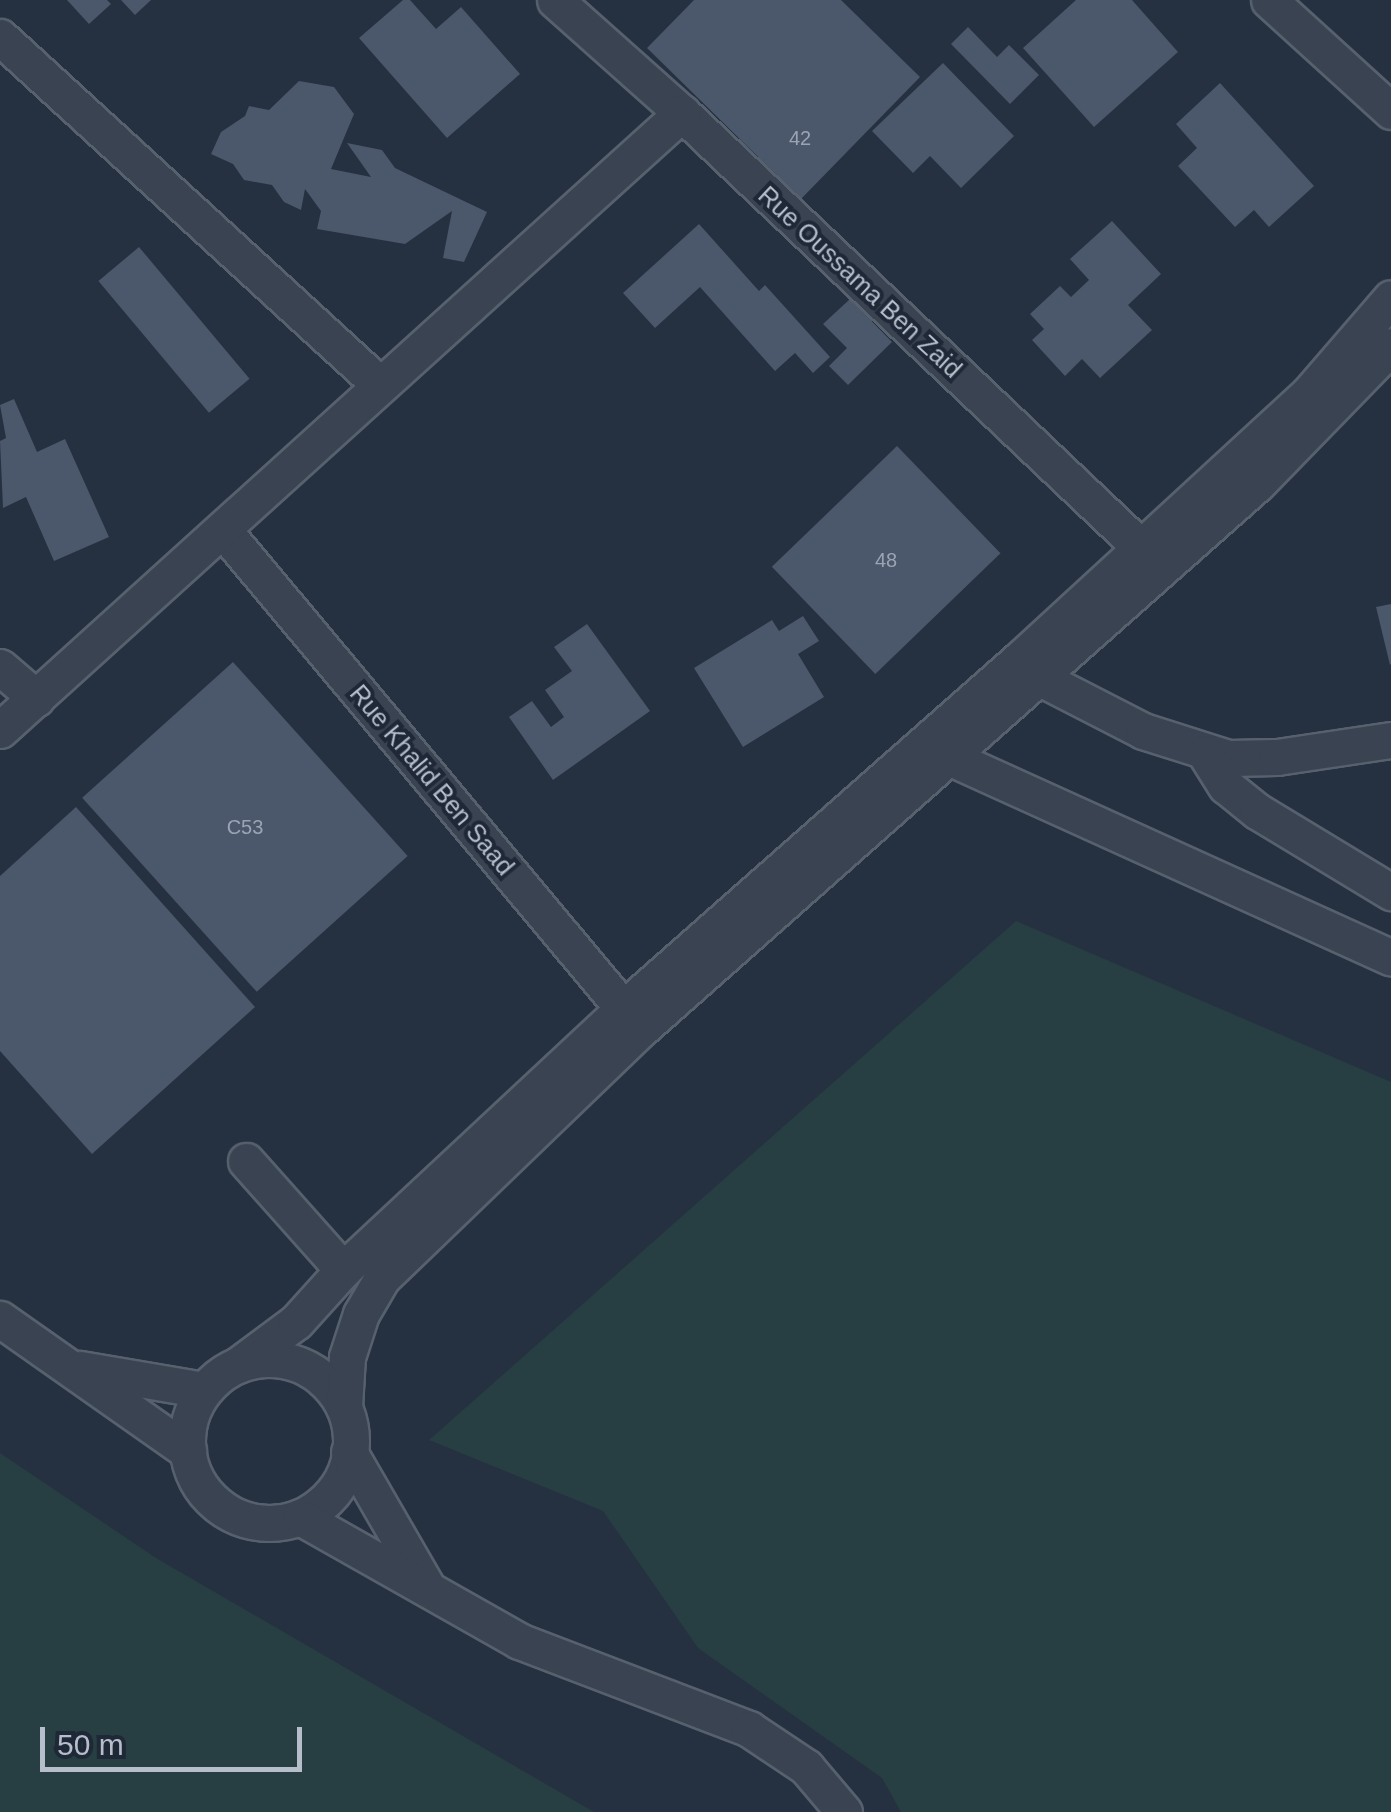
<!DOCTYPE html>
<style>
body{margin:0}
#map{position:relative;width:1391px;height:1812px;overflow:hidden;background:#253141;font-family:Arial,sans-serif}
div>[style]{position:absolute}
.green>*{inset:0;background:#273e42}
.building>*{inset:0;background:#4b576a;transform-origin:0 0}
.roads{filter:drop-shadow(2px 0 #57616e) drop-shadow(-2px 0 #57616e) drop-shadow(0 2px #57616e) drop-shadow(0 -2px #57616e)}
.minor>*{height:35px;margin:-17.5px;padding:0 17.5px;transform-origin:17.5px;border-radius:17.5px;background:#3a4351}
.minor>.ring{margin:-17.5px;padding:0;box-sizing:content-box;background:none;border:35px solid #3a4351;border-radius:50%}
span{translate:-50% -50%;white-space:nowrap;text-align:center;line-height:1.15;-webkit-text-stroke:8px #1e2836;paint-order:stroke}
.number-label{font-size:20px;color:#9ba4b3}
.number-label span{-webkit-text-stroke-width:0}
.street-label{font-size:25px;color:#b6becb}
.scale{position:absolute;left:40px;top:1727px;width:262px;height:45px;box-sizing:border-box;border:5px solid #b6becb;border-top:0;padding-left:12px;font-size:30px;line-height:35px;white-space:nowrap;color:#b6becb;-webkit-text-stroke:8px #1e2836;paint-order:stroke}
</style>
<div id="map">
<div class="green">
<i style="clip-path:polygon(1016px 921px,1391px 1082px,1391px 1812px,901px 1812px,882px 1778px,698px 1648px,603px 1511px,429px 1440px)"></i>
<i style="clip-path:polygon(0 1453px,156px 1558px,594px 1812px,0 1812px)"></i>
</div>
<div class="building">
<i style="clip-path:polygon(67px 0,107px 0,111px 4px,89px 24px)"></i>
<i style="clip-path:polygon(121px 0,151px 0,135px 15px)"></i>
<i style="clip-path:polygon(403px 0,410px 0,436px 29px,461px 7px,520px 74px,447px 138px,359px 38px)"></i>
<i style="clip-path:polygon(694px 0,841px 0,920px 77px,801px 199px,647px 48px)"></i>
<i style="clip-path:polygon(1076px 0,1132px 0,1178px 52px,1094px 127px,1023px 48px)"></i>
<i style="clip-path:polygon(968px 27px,997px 57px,1009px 45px,1039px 75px,1010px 104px,951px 44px)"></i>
<i style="clip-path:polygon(943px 63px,1014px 136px,961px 188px,930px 156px,913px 173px,872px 131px)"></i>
<i style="clip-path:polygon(299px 81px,334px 87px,354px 114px,331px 169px,371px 177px,347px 143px,382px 150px,395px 168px,487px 212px,464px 262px,443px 258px,452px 211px,405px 244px,317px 229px,321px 211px,305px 189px,301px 210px,284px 202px,272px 185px,244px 180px,233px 164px,211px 154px,221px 132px,245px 116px,249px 106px,269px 110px)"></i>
<i style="clip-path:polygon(1220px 83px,1314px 186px,1269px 227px,1254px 210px,1235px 227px,1178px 166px,1197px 148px,1176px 124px)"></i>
<i style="clip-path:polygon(1112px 221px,1161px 274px,1128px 305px,1152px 330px,1100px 378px,1082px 359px,1065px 376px,1032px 340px,1044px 329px,1030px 314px,1060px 286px,1071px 297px,1089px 280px,1070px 259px)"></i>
<i style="clip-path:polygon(699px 224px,759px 291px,765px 285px,830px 357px,813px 373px,795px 353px,775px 371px,700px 287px,655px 328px,623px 293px)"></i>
<i style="left:139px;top:247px;width:172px;height:53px;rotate:50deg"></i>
<i style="clip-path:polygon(850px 299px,892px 342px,848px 385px,829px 366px,847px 348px,823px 324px)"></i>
<i style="clip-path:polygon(14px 399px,37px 452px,65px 439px,109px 537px,54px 561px,26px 497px,3px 508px,0 441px,6px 438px,0 405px)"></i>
<i style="left:897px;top:446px;width:149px;height:174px;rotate:46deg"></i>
<i style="clip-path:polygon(1391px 604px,1391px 664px,1390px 665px,1376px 607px)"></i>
<i style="clip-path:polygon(803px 616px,819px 641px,798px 654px,824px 697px,743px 747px,694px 668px,772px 620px,779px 631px)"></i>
<i style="clip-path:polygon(587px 624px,650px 711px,553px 780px,509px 717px,532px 701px,551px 727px,564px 717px,545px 690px,572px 671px,554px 647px)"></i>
<i style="left:233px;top:662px;width:261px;height:203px;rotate:48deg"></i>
<i style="clip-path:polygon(76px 807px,255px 1007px,92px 1154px,0 1051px,0 876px)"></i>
</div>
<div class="roads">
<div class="minor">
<i style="left:555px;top:0;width:170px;rotate:41.7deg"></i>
<i style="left:682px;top:113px;width:654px;rotate:43.45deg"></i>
<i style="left:1269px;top:0;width:165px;rotate:42.3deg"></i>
<i style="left:0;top:37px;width:515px;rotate:42.48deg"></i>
<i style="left:223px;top:530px;width:645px;rotate:50.09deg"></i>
<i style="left:1027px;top:664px;width:19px;rotate:47deg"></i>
<i style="left:1040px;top:678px;width:116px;rotate:27.2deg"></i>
<i style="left:1143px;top:731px;width:89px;rotate:17.6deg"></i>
<i style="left:1228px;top:758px;width:49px;rotate:-1.2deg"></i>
<i style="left:1277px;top:757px;width:115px;rotate:-8.5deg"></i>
<i style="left:0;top:667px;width:48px;rotate:40.7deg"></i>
<i style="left:0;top:730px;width:920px;rotate:-42.14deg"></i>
<i style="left:937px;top:743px;width:21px;rotate:47deg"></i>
<i style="left:951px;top:758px;width:483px;rotate:24.4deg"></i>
<i style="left:1205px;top:753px;width:39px;rotate:58deg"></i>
<i style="left:1226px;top:786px;width:40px;rotate:39deg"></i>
<i style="left:1257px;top:811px;width:157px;rotate:31.2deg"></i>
<i style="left:246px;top:1161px;width:146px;rotate:48.3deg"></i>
<i style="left:0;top:1319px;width:230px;rotate:35.1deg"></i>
<i class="ring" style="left:187px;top:1359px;width:129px;height:129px"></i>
<i style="left:238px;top:1365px;width:72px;rotate:-36.6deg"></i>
<i style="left:296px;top:1322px;width:70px;rotate:-47.9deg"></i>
<i style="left:343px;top:1270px;width:383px;rotate:-43deg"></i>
<i style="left:623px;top:1009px;width:531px;rotate:-41.41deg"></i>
<i style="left:1021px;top:658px;width:391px;rotate:-42.6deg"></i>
<i style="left:1309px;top:393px;width:125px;rotate:-49.2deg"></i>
<i style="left:80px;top:1369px;width:126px;rotate:9.6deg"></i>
<i style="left:344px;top:1407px;width:50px;rotate:-86.6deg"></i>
<i style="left:347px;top:1357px;width:45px;rotate:-72deg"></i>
<i style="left:361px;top:1314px;width:42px;rotate:-59.7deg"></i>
<i style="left:382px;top:1278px;width:359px;rotate:-43.9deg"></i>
<i style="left:641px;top:1029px;width:824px;rotate:-41.51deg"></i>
<i style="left:1258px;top:483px;width:191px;rotate:-45.8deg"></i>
<i style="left:349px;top:1452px;width:158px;rotate:60deg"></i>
<i style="left:300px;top:1517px;width:252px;rotate:29.5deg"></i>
<i style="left:519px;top:1641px;width:246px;rotate:20.9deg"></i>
<i style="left:749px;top:1729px;width:69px;rotate:33.7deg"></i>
<i style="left:806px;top:1767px;width:59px;rotate:49.8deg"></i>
</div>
</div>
<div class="number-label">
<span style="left:800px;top:138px">42</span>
<span style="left:886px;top:560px">48</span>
<span style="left:245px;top:827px">C53</span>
</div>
<div class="street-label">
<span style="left:860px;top:282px;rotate:43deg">Rue Oussama Ben Zaid</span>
<span style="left:432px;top:780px;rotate:50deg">Rue Khalid Ben Saad</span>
</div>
<div class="scale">50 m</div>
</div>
